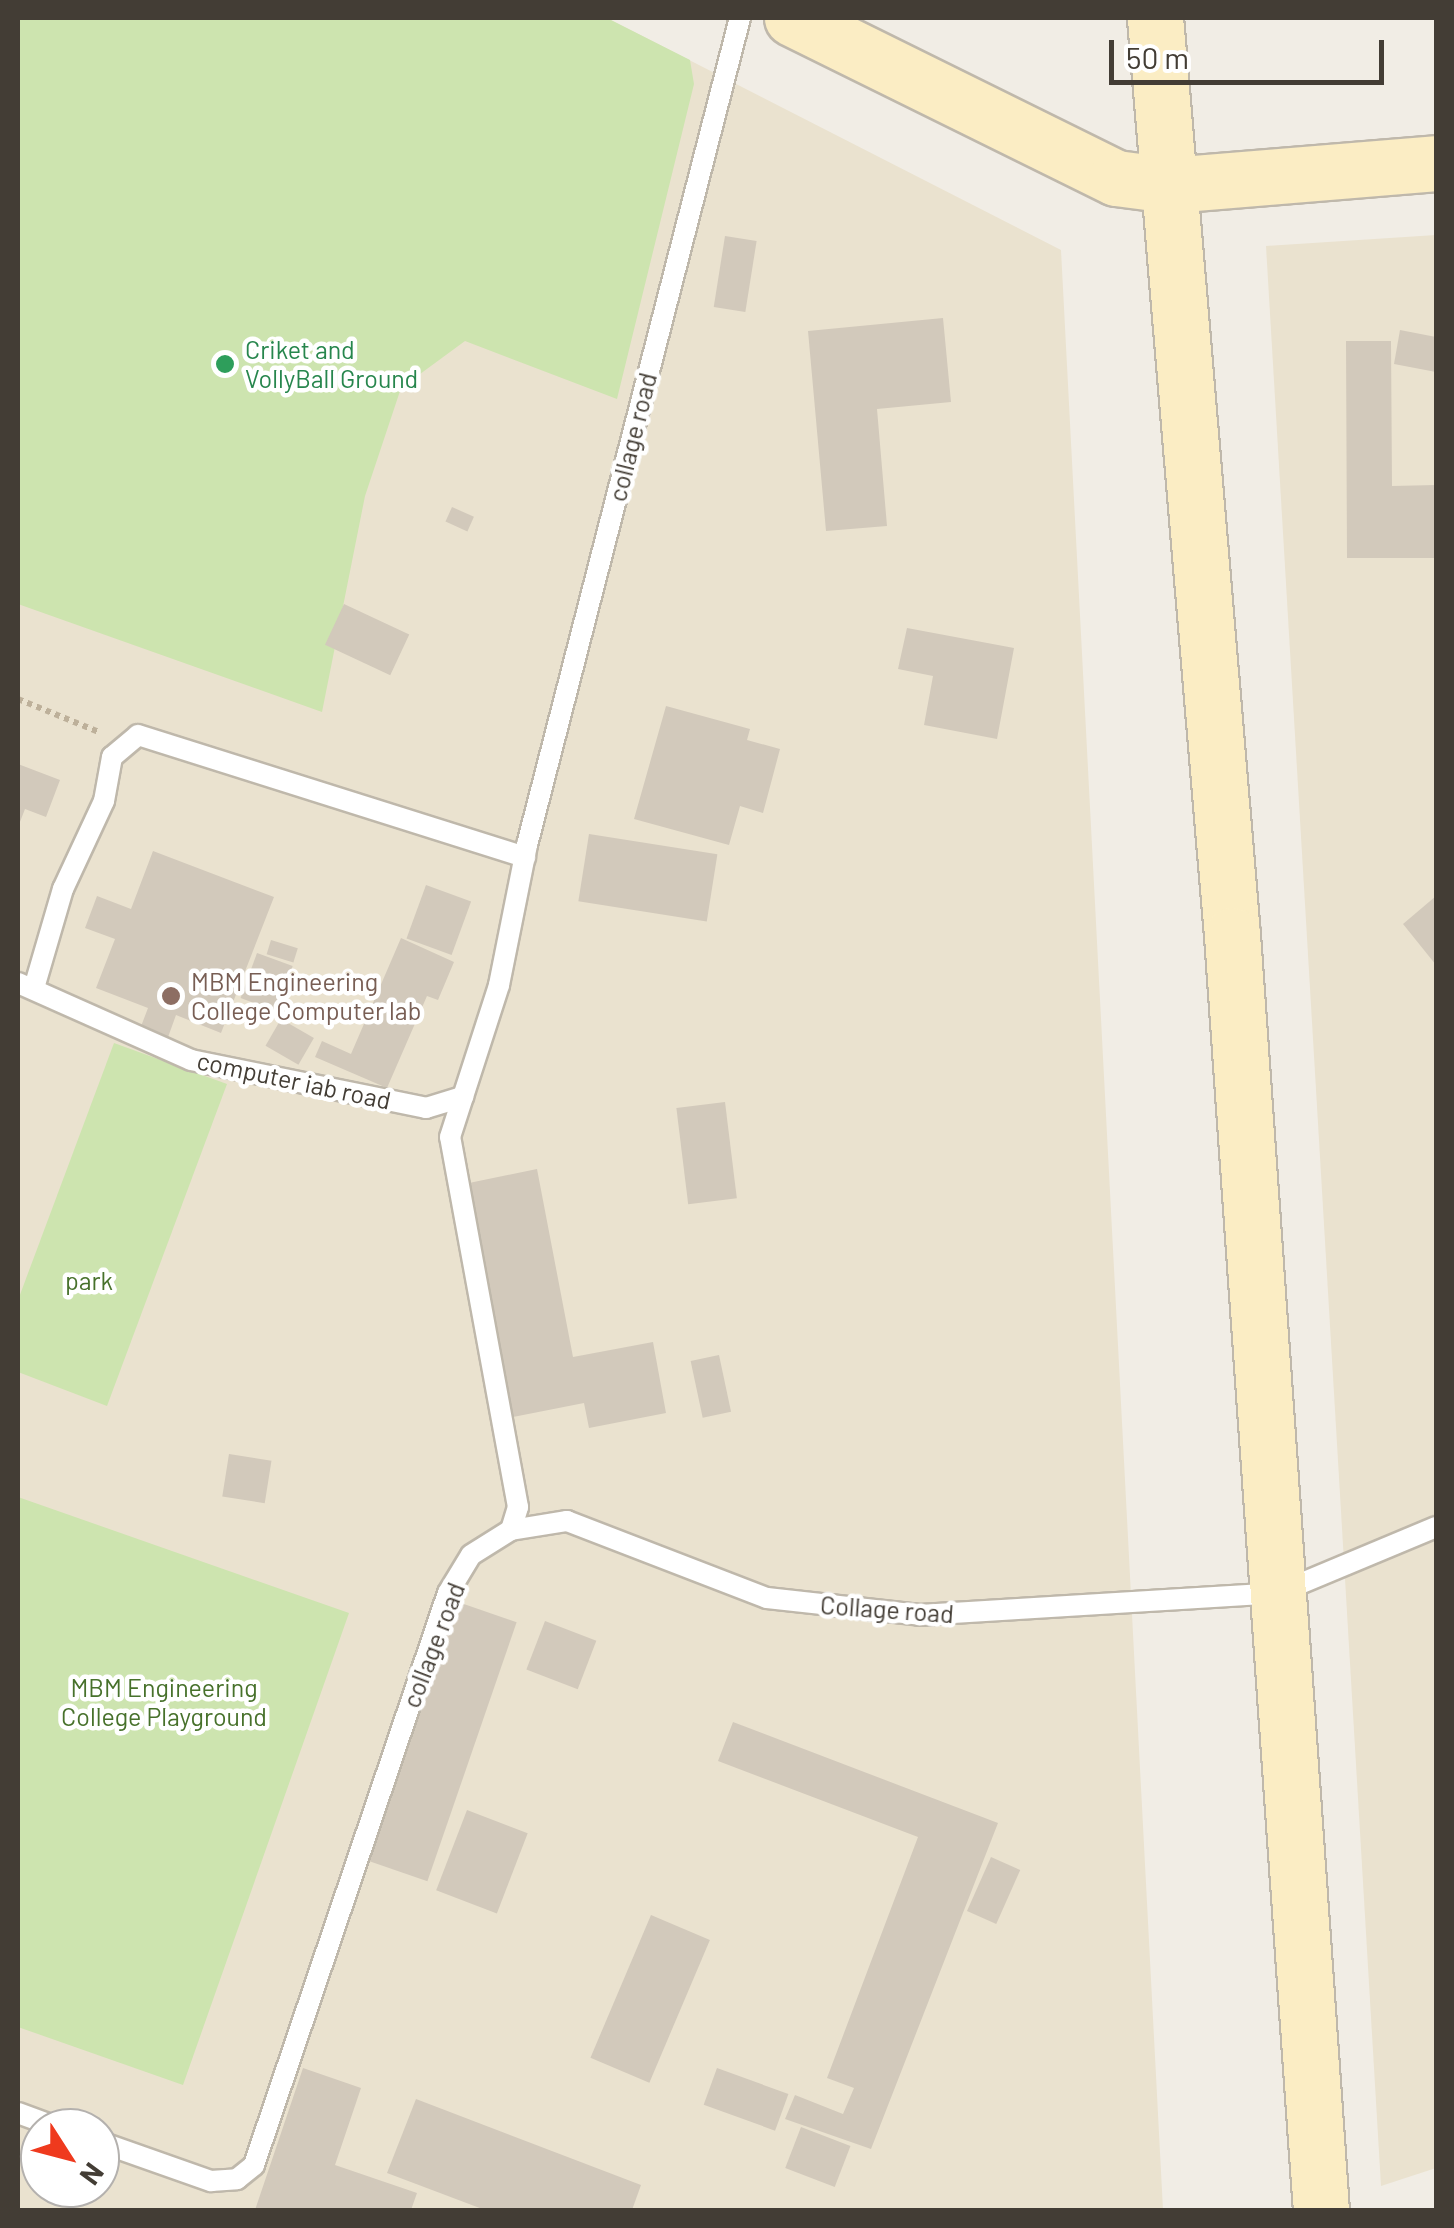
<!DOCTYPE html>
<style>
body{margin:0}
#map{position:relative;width:1454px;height:2228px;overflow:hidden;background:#f1ede5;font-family:Barlow,sans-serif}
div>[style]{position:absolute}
.education>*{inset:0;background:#eae2cf}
.green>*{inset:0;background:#cde4af}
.building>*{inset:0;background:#d2c9bb;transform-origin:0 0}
.path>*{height:6px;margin-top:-3px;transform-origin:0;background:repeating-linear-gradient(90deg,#bdb09a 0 5px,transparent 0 10px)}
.roads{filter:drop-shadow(2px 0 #bfb8ab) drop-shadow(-2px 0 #bfb8ab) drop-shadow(0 2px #bfb8ab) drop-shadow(0 -2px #bfb8ab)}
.lane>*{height:20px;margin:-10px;padding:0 10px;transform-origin:10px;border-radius:10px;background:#fff}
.secondary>*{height:55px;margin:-27.5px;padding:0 27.5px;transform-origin:27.5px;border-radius:27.5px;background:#fbedc4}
.dots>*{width:28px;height:28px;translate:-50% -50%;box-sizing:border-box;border:5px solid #fff;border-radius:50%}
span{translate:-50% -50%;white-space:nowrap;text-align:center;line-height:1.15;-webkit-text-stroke:9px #fff;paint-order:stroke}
.leisure-label{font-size:25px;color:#27864d}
.left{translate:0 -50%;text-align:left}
.street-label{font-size:25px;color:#433d35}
.education-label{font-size:25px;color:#785e54}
.park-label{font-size:25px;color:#47712b}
.frame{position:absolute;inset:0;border:20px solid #433d35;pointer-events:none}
.north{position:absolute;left:20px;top:2108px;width:100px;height:100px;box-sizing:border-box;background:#fff;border:2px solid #b4b1ae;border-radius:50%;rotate:126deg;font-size:28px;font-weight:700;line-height:40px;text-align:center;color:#433d35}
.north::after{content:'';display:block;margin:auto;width:35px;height:45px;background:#ef3a1e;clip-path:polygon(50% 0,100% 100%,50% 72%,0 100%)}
.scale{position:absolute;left:1109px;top:40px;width:275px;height:45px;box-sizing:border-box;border:5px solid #433d35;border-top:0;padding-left:12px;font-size:30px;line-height:35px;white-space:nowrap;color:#433d35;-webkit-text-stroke:8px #fff;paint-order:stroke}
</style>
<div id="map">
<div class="education">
<i style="clip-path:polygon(evenodd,18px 18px,607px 18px,1061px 250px,1163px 2210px,18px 2210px,18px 18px,40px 2128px,100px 2128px,100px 2188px,40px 2188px,40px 2128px)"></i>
<i style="clip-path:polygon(1436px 235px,1436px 2168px,1381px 2186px,1266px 246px)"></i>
</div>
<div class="green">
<i style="clip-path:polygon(18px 18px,607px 18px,690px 60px,694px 84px,617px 399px,465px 341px,401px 388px,365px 496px,322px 712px,18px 604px)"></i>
<i style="clip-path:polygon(114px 1043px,227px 1084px,107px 1406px,18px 1372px,18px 1300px)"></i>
<i style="clip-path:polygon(18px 1497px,349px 1613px,183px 2085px,18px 2027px)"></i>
</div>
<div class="building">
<i style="left:725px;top:236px;width:32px;height:72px;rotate:9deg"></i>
<i style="clip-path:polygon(943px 318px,951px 402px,877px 409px,887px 526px,826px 531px,808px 331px)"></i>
<i style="clip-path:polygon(1400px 330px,1436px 337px,1436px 372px,1394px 364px)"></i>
<i style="clip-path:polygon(1346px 341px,1391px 341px,1392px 486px,1436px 485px,1436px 558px,1347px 558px)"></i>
<i style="left:452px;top:507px;width:24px;height:16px;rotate:24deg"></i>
<i style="left:344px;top:604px;width:72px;height:45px;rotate:25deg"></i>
<i style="clip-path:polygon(907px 628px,1014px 648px,997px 739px,924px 725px,933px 676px,898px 669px)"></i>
<i style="clip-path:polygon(666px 706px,750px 729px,747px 740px,780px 749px,763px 813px,740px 806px,729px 845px,634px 819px)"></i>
<i style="clip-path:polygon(18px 764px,60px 780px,46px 817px,25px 809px,18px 827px)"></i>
<i style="left:589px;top:834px;width:130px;height:68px;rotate:9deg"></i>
<i style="clip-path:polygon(153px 851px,274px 897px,221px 1033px,176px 1015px,167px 1040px,140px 1029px,148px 1008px,96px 988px,115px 939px,85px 928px,97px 896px,131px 909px)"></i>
<i style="left:426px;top:885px;width:48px;height:57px;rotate:20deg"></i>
<i style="clip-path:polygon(1436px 896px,1436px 965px,1403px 924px)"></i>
<i style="clip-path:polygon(401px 938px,454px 962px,438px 1000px,427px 996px,387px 1088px,315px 1057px,322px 1041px,351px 1054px)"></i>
<i style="left:271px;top:940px;width:28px;height:15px;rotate:17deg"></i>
<i style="left:257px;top:953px;width:38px;height:48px;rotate:20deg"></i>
<i style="left:281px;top:1019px;width:38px;height:31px;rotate:30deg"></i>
<i style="left:725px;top:1102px;width:97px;height:49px;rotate:83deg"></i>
<i style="clip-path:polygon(537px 1169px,573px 1357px,653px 1342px,666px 1413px,589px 1428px,584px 1403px,513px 1417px,469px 1183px)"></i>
<i style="left:719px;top:1355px;width:58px;height:29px;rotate:78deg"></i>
<i style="left:229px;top:1454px;width:43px;height:43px;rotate:9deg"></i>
<i style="left:458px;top:1602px;width:62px;height:274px;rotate:19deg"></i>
<i style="left:545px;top:1621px;width:55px;height:52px;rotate:21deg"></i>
<i style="clip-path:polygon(733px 1722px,998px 1823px,871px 2149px,785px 2119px,795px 2095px,843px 2114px,854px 2088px,827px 2078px,918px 1837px,718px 1761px)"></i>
<i style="left:467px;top:1810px;width:65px;height:86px;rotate:21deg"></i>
<i style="left:991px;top:1857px;width:32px;height:59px;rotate:24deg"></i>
<i style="left:651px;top:1915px;width:64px;height:155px;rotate:23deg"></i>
<i style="clip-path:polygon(303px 2068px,361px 2088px,335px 2165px,417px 2193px,411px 2210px,255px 2210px)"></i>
<i style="left:717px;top:2068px;width:76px;height:39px;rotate:20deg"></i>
<i style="clip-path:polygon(416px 2099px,641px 2185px,632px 2210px,485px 2210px,387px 2173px)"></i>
<i style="left:801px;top:2127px;width:53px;height:44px;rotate:21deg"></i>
</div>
<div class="path">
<i style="left:18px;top:699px;width:87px;rotate:22.2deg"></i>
</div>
<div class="roads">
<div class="lane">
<i style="left:18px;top:983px;width:189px;rotate:24deg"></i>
<i style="left:191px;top:1060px;width:240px;rotate:11.5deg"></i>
<i style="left:426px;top:1108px;width:39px;rotate:-17deg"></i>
<i style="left:34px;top:988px;width:103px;rotate:-73.7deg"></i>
<i style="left:63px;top:889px;width:97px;rotate:-65deg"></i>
<i style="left:104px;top:801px;width:45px;rotate:-79.7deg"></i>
<i style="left:112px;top:757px;width:34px;rotate:-40deg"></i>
<i style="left:138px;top:735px;width:406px;rotate:17.5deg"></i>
<i style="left:511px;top:1530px;width:57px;rotate:-9.1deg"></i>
<i style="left:567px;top:1521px;width:214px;rotate:21.1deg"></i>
<i style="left:767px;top:1598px;width:154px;rotate:6.3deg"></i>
<i style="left:920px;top:1615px;width:359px;rotate:-3.5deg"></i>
<i style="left:1278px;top:1593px;width:171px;rotate:-22.7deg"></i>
<i style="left:18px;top:2113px;width:44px;rotate:20.1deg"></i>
<i style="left:100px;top:2142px;width:118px;rotate:19.4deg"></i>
<i style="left:211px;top:2181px;width:26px;rotate:-4deg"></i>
<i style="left:237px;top:2179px;width:22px;rotate:-39deg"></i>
<i style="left:254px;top:2165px;width:604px;rotate:-71.27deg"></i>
<i style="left:448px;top:1593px;width:44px;rotate:-58.8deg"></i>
<i style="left:471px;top:1555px;width:47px;rotate:-32deg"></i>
<i style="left:511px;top:1530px;width:24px;rotate:-73deg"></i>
<i style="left:518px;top:1507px;width:376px;rotate:-100.4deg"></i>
<i style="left:450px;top:1137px;width:160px;rotate:-72.1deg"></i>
<i style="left:499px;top:985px;width:143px;rotate:-78.7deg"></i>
<i style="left:527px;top:845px;width:854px;rotate:-75.56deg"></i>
</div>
<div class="secondary">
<i style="left:792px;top:18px;width:361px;rotate:26.3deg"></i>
<i style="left:1116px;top:178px;width:54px;rotate:7.4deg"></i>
<i style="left:1170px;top:185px;width:267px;rotate:-4.7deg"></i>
<i style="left:1155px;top:18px;width:920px;rotate:85.2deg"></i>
<i style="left:1232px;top:935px;width:1278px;rotate:86.01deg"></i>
</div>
</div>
<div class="dots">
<i style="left:225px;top:364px;background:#2e9e5b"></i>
<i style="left:171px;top:996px;background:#8d6e63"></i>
</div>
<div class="leisure-label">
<span class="left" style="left:245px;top:364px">Criket and<br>VollyBall Ground</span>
</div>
<div class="street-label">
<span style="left:632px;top:437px;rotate:-76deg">collage road</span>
<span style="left:294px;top:1080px;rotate:12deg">computer iab road</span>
<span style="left:887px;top:1609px;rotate:4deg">Collage road</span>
<span style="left:433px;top:1645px;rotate:-69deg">collage road</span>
</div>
<div class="education-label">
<span class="left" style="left:191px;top:996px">MBM Engineering<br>College Computer lab</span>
</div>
<div class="park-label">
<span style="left:89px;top:1280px">park</span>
<span style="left:164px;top:1702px">MBM Engineering<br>College Playground</span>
</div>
<div class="frame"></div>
<div class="north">N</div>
<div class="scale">50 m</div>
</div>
